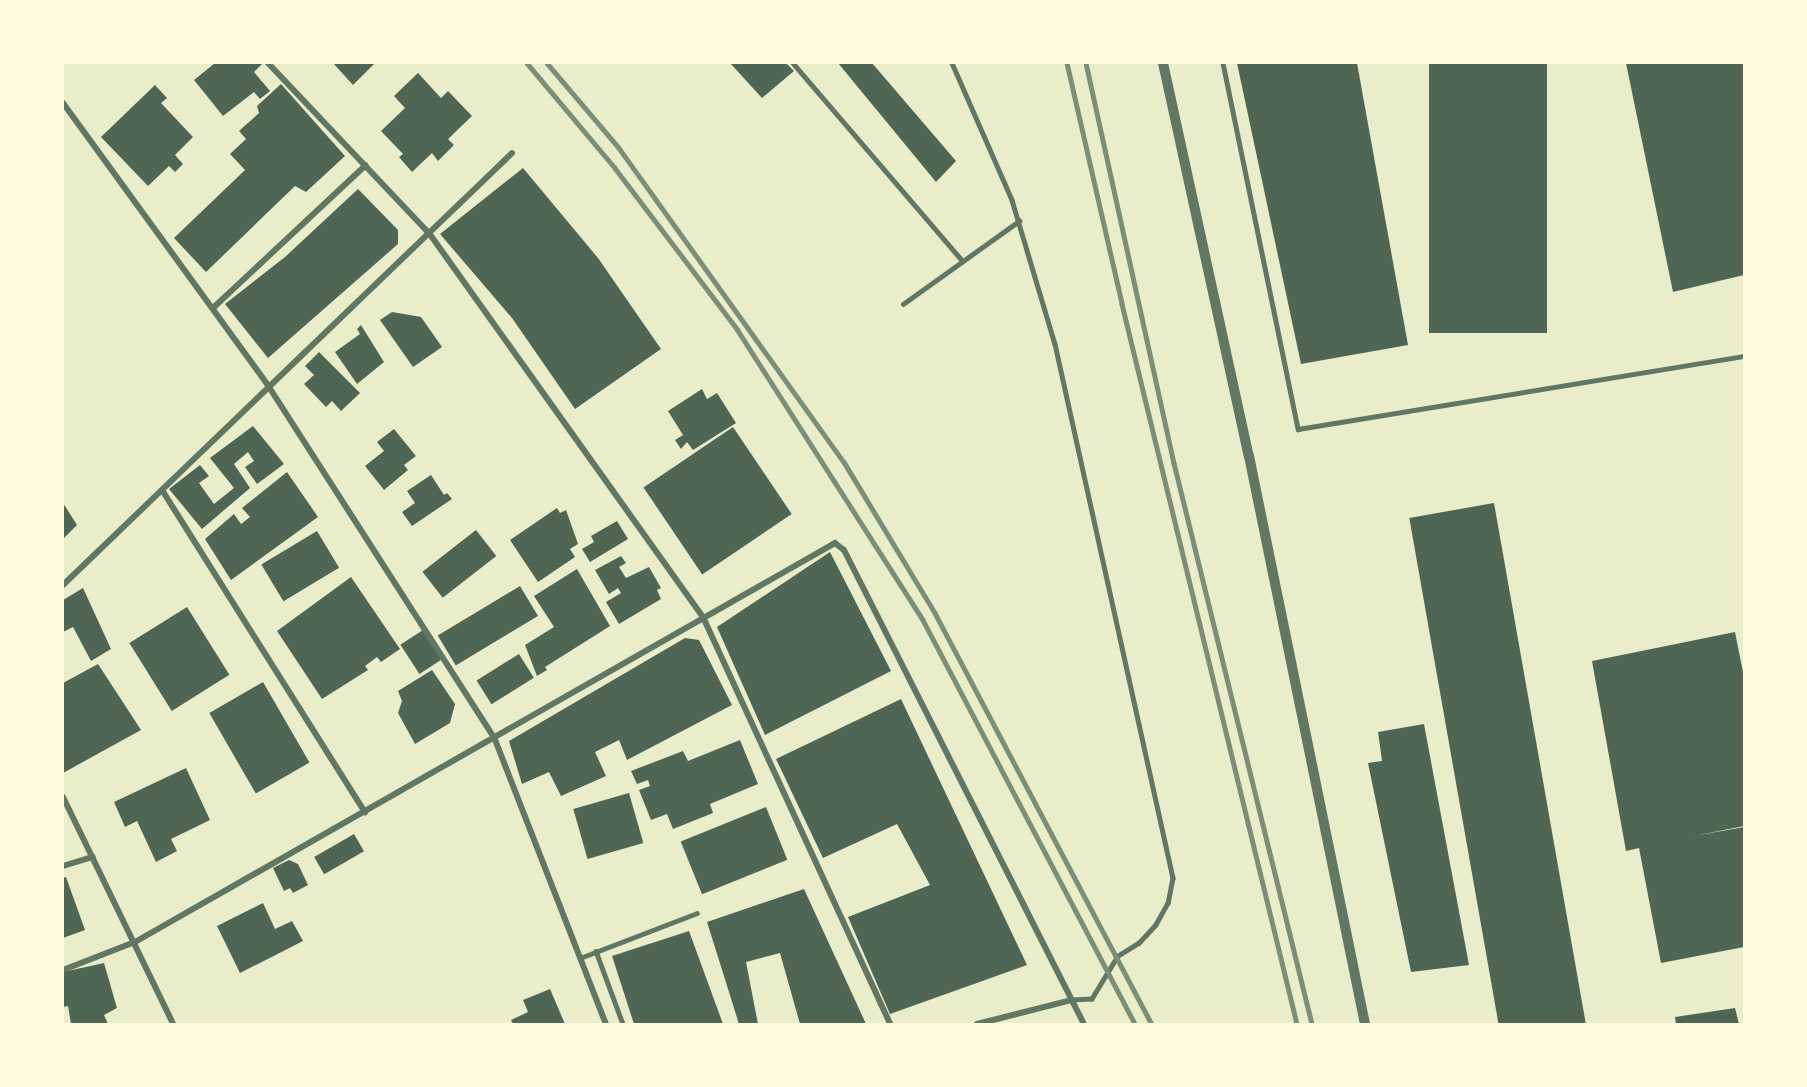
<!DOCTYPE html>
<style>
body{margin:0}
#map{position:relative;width:1807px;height:1087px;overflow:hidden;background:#e9edc9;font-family:Jost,sans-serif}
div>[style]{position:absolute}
.building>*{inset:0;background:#4f6655;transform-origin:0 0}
.service>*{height:4.5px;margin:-2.25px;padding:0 2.25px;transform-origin:2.25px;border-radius:2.25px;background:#617663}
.minor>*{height:6px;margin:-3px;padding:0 3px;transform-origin:3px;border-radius:3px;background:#617663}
.tertiary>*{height:10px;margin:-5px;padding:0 5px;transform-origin:5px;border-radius:5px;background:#617663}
.rail>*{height:4.5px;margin:-2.25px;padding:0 2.25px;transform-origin:2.25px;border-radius:2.25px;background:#7c8e77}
span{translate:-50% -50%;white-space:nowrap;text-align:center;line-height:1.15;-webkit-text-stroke:6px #fefae0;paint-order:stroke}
.frame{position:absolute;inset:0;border:64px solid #fefae0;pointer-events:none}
</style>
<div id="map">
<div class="building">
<i style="clip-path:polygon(215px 63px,263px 63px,254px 72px,270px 91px,260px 99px,254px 92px,223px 116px,194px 80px)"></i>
<i style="clip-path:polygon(333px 63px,375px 63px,353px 85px)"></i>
<i style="clip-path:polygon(730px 63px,786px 63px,794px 71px,762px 98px)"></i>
<i style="clip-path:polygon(838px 63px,872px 63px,956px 161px,936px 182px)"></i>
<i style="clip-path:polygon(1237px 63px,1357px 63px,1408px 345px,1301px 364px)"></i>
<i style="left:1429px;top:63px;width:118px;height:270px"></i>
<i style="clip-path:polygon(1626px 63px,1744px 63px,1744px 275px,1673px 292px)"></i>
<i style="clip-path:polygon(418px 73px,441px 98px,448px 91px,472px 116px,448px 139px,454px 145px,438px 161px,432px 153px,412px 172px,399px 157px,403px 154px,381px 131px,405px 108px,394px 96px)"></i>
<i style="clip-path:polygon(281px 84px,345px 156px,306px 192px,295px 186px,206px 272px,174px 238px,245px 170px,230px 154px,246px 139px,239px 131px,259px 113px,257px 106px)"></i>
<i style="clip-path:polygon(155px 85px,167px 98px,161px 103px,193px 137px,175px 155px,183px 164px,175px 172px,169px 166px,148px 186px,101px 137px)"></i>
<i style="clip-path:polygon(523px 168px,598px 258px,661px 349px,575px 409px,512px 318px,440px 234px)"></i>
<i style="clip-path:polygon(358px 189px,398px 230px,398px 244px,268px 358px,225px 304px,285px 257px)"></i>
<i style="clip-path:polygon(392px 312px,421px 317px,442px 347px,413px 367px,380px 320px)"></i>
<i style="clip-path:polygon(361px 325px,384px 362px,357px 384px,335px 352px,360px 334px,357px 329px)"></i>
<i style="clip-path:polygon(319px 352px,360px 393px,341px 411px,332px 401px,326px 407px,304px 384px,314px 375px,305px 366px)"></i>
<i style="clip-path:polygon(702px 389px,707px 399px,717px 393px,736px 423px,693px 450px,687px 442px,681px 449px,675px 440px,683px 435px,668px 411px)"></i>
<i style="clip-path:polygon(253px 426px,284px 464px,257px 484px,245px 467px,254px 461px,248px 452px,234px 464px,250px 488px,202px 529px,169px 489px,200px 465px,209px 476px,199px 483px,214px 504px,234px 488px,210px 458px)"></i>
<i style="left:733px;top:427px;width:105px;height:108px;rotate:56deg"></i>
<i style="clip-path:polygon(394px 429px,416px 456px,404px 465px,408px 470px,384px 490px,365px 466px,384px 451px,377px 442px)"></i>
<i style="clip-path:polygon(287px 472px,318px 517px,231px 580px,205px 539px,234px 514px,241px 524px,250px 517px,242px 508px)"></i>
<i style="clip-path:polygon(431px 475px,444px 495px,447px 493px,452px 499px,412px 526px,402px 512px,415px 503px,407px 491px)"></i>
<i style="clip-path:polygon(63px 503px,77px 525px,63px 539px)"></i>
<i style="left:1494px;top:503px;width:529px;height:86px;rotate:80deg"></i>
<i style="clip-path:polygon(557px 508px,560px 513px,566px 510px,578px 544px,570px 549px,575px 557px,538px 582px,510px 540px)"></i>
<i style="clip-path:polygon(617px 521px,628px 539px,590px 562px,582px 549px,594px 542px,591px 536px)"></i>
<i style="left:476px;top:530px;width:33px;height:68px;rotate:52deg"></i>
<i style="left:317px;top:531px;width:43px;height:65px;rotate:59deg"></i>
<i style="clip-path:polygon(830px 552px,891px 671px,765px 735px,717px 627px)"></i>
<i style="clip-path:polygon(621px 556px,626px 563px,619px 567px,626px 578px,649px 567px,661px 588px,657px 590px,661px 599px,619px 624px,606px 602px,621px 593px,618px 588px,609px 594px,595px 570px)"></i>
<i style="clip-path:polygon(577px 569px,610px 626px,545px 667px,547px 670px,537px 676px,525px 645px,554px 627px,534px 596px)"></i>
<i style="clip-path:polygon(351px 577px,400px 649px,381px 662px,377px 657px,365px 666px,368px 670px,322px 699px,277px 631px)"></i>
<i style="left:520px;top:586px;width:35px;height:96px;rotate:59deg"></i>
<i style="clip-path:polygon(83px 588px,111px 649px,91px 661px,73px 627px,63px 632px,63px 600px)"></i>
<i style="left:187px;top:607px;width:80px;height:68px;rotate:58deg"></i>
<i style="left:423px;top:630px;width:35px;height:27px;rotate:57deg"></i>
<i style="clip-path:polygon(1735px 632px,1744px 677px,1744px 826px,1694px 836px,1744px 827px,1744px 947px,1661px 963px,1639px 848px,1626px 851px,1592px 661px)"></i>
<i style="clip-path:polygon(685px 638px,699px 640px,732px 705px,627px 760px,619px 740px,595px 752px,606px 776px,561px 796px,549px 772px,522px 784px,509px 741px)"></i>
<i style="left:519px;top:654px;width:28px;height:50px;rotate:58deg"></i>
<i style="clip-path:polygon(98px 664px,141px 730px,63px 773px,63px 683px)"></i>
<i style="clip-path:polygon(432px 670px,455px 704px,450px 723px,415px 744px,398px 713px,402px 701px,398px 691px)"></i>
<i style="left:263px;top:682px;width:93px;height:62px;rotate:60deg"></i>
<i style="clip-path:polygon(901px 699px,1027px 965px,890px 1014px,848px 917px,930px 885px,897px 824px,823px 858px,776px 759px)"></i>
<i style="clip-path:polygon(1424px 724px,1469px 965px,1411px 972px,1368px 763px,1382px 761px,1378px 732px)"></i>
<i style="clip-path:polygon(740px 740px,758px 784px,710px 804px,713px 813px,673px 829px,667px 814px,651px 820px,639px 790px,650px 786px,648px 780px,637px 784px,631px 771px,683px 751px,688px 761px)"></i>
<i style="clip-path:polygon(186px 768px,210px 820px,171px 839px,177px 851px,156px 862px,137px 821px,125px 827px,114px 802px)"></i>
<i style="left:629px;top:793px;width:52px;height:58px;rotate:74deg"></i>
<i style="left:766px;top:807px;width:57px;height:92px;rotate:68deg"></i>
<i style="left:354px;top:834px;width:20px;height:46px;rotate:60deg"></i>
<i style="clip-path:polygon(289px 860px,298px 864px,308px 885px,293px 893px,290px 888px,284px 891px,273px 868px)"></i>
<i style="clip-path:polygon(66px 877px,85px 930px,63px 938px,63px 878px)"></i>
<i style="clip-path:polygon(804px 889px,866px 1024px,800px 1024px,780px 953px,746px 962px,758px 1024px,739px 1024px,707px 922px)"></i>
<i style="clip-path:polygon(263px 903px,275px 929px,292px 921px,303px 941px,240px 973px,217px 926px)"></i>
<i style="clip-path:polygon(689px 931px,723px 1024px,634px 1024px,612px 956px)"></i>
<i style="clip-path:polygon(104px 963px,117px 1008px,104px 1015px,108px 1024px,71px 1024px,68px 1006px,63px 1007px,63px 972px)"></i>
<i style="clip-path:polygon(550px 989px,565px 1024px,513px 1024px,511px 1020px,528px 1012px,523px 1000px)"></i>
<i style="clip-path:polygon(1735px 1008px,1739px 1024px,1676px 1024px,1675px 1017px)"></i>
</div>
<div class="service">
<i style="left:793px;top:63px;width:261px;rotate:49.4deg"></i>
<i style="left:952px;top:63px;width:150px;rotate:66.3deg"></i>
<i style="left:1012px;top:200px;width:150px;rotate:73.4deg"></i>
<i style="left:1055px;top:344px;width:547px;rotate:77.54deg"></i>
<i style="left:1173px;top:878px;width:25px;rotate:101deg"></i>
<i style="left:1168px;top:903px;width:25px;rotate:119deg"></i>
<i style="left:1156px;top:925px;width:25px;rotate:133deg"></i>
<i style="left:1139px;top:943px;width:25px;rotate:148deg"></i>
<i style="left:1118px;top:956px;width:50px;rotate:121.2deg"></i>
<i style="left:1092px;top:999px;width:20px;rotate:177deg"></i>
<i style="left:1223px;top:63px;width:374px;rotate:78.4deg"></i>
<i style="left:1298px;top:429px;width:452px;rotate:-9.3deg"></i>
<i style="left:903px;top:304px;width:143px;rotate:-35.6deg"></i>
<i style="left:596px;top:951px;width:78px;rotate:69.7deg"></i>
<i style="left:580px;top:958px;width:125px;rotate:-21deg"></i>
</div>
<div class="minor">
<i style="left:268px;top:63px;width:234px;rotate:46.6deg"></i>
<i style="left:429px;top:233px;width:472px;rotate:54.5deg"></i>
<i style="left:703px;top:617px;width:448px;rotate:65.3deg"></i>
<i style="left:63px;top:103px;width:351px;rotate:54deg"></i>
<i style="left:269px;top:387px;width:416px;rotate:57.3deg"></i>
<i style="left:494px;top:737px;width:308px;rotate:68.7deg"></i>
<i style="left:213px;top:308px;width:209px;rotate:-43.1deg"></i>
<i style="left:162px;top:490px;width:381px;rotate:57.8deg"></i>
<i style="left:63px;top:585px;width:623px;rotate:-43.89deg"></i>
<i style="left:63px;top:797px;width:252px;rotate:64.1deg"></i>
<i style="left:63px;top:866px;width:31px;rotate:-17deg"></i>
<i style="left:63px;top:970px;width:77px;rotate:-21.3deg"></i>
<i style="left:135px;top:942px;width:806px;rotate:-29.68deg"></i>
<i style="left:835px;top:543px;width:11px;rotate:38deg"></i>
<i style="left:844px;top:550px;width:531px;rotate:63.15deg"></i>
<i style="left:977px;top:1024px;width:98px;rotate:-14.2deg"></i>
</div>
<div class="tertiary">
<i style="left:1163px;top:63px;width:402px;rotate:77.7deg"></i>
<i style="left:1249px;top:456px;width:580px;rotate:78.46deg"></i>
</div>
<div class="rail">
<i style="left:527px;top:63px;width:137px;rotate:50deg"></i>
<i style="left:615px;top:168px;width:202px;rotate:52.8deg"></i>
<i style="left:737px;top:329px;width:345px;rotate:57.4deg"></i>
<i style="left:923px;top:620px;width:456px;rotate:62.3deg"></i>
<i style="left:547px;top:63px;width:111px;rotate:49.7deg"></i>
<i style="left:619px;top:148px;width:386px;rotate:54.4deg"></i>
<i style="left:844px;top:462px;width:176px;rotate:58.9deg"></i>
<i style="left:935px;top:613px;width:465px;rotate:62.2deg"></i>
<i style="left:1067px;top:63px;width:247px;rotate:77.1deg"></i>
<i style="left:1122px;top:304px;width:741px;rotate:76.34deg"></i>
<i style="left:1086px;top:63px;width:410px;rotate:77.6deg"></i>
<i style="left:1174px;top:463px;width:578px;rotate:76.18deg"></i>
</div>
<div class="frame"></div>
</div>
